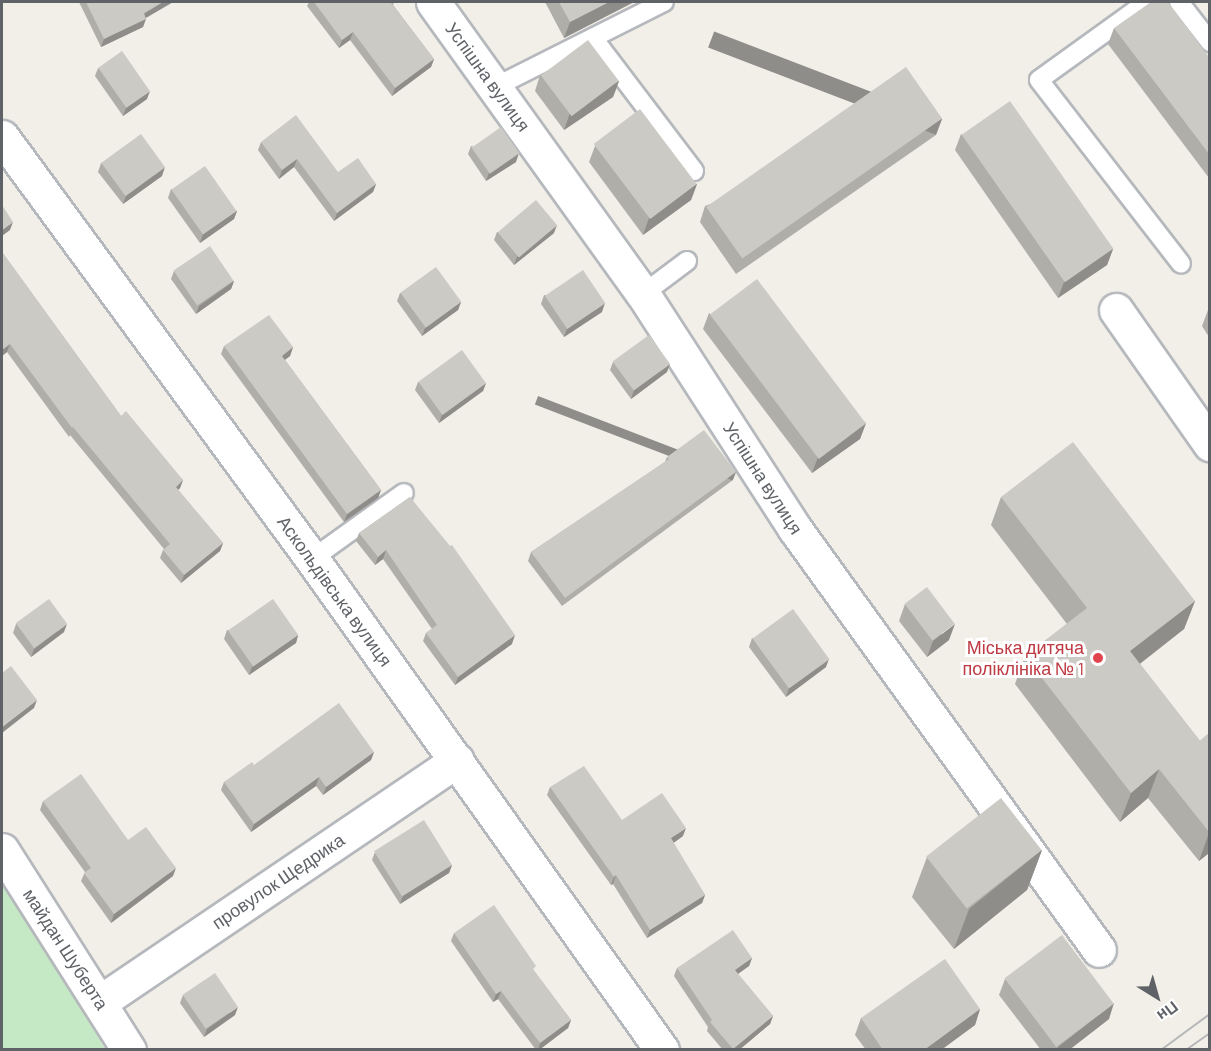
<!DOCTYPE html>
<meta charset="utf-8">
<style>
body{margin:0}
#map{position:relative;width:1211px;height:1051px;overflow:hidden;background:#f1efe8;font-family:Barlow,sans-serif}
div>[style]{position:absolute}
.green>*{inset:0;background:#c5e8c5}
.roads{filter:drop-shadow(2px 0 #b5b8bc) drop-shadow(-2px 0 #b5b8bc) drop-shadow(0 2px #b5b8bc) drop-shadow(0 -2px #b5b8bc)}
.lane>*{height:18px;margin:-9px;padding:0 9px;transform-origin:9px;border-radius:9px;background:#fff}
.street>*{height:33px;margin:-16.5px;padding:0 16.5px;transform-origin:16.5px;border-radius:16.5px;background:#fff}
.tram>*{height:1.5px;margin:-0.75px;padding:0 0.75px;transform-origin:0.75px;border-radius:0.75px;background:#b6b7b8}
.wall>*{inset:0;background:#afaea9}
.shaded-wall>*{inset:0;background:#8f8d8a;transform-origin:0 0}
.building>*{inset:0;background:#cccac5;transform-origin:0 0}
.dots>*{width:16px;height:16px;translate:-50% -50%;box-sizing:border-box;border:3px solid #fff;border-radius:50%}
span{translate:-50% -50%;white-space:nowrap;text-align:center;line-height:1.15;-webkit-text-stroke:6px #fff;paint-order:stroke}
.street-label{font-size:18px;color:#5f6368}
.health-label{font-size:18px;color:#be3a42}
.right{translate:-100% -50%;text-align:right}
.frame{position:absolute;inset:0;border:3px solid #5f6368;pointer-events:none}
.north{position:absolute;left:1127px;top:967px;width:60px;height:60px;-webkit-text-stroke:4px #fff;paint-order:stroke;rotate:143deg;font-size:16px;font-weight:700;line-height:24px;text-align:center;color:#5f6368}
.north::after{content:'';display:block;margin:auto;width:21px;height:27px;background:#5f6368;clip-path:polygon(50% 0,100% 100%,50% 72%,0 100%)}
</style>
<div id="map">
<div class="green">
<i style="clip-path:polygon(2px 879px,21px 903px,105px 1049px,2px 1049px)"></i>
</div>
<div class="roads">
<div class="lane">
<i style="left:1147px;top:2px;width:133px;rotate:144.2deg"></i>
<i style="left:1039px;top:80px;width:232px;rotate:52.3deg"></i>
<i style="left:1179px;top:2px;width:51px;rotate:52.2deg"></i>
<i style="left:593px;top:38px;width:167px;rotate:52.8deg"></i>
<i style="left:495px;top:87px;width:189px;rotate:-26.7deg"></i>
<i style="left:643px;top:294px;width:55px;rotate:-36.9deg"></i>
<i style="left:312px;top:559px;width:113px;rotate:-35.7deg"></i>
</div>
<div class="street">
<i style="left:433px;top:2px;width:360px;rotate:54.3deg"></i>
<i style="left:643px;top:294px;width:280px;rotate:57.1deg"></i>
<i style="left:795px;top:529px;width:519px;rotate:54.17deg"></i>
<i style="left:2px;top:137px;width:524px;rotate:53.7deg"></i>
<i style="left:312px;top:559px;width:603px;rotate:54.52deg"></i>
<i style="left:1116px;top:310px;width:164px;rotate:55deg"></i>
<i style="left:2px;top:850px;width:237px;rotate:57.6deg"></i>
<i style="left:100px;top:1002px;width:431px;rotate:-34.1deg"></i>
</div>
</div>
<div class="tram">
<i style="left:1161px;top:1050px;width:61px;rotate:-36.3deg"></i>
<i style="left:1186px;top:1050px;width:29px;rotate:-35deg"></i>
</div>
<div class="wall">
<i style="clip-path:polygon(79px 2px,173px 2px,146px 18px,143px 27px,101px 47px)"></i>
<i style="clip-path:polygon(309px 2px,394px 2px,393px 5px,434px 59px,431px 67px,392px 96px,350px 40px,339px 48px,307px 6px)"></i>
<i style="clip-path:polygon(545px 2px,634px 2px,564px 38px)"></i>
<i style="clip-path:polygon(1114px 28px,1209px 57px,1209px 178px,1108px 44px)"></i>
<i style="clip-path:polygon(98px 68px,147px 99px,123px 116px,95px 76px)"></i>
<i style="clip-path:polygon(540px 75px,619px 81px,613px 97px,564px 130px,535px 91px)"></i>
<i style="clip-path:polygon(942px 119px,936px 135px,736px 274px,700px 222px,705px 206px)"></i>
<i style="clip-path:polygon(961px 134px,1113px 249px,1107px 265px,1058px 298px,955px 150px)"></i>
<i style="clip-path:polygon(261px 142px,338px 172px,376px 184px,373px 192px,334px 221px,294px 167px,279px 179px,258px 150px)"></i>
<i style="clip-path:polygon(471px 146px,516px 162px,486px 181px,468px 154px)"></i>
<i style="clip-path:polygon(595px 146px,697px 184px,691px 200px,643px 235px,589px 162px)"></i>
<i style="clip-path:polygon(101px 163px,162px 176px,123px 204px,98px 172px)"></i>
<i style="clip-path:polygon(171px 189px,237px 211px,234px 219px,200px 243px,168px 198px)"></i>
<i style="clip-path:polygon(497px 232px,554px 233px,514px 265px,494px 240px)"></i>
<i style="clip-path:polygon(2px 252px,121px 416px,183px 480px,180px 488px,178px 490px,223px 543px,220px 551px,181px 583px,160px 558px,163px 550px,164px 549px,70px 435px,69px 437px,7px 352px,2px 356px)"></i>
<i style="clip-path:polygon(174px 271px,234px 281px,231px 289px,196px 314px,171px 279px)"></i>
<i style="clip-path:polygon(400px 293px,461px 302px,458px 310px,422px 336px,397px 301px)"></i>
<i style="clip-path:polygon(544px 295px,602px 312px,564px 337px,541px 304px)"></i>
<i style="clip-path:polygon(1209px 308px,1209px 337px,1202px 326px,1208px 310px)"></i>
<i style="clip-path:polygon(709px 313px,866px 423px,860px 439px,812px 473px,703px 329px)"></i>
<i style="clip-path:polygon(224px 346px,293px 347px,290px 356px,285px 360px,381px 490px,378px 498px,344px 522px,221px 354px)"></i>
<i style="clip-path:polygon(613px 362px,667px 372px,631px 399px,610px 370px)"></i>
<i style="clip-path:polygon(418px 382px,486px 383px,483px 391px,439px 423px,415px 390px)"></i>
<i style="clip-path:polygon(667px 457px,733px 480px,562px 606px,528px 561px,531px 552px,665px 462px)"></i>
<i style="clip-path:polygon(410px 497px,512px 644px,455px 685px,423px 641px,426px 633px,432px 629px,383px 559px,375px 565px,356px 541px,359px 533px)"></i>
<i style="clip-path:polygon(1001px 497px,1195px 601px,1184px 629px,1140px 664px,1200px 741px,1209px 733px,1209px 853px,1199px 861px,1148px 798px,1120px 822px,1015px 684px,1025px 656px,1067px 624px,991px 525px)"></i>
<i style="clip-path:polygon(905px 604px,949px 640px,927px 657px,899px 621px)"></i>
<i style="clip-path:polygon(16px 624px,64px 632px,31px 657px,13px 633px)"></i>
<i style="clip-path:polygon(227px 630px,298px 635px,296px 643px,249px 675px,224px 639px)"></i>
<i style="clip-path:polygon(752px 638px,826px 667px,786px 697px,749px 647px)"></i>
<i style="clip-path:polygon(374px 752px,371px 760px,323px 795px,316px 786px,251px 832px,221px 790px,224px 782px,254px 765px)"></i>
<i style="clip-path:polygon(550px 787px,622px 820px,683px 836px,673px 843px,705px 895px,702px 903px,647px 938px,613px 884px,611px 885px,547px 795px)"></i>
<i style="clip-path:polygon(43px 801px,128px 840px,173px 876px,111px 923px,81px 881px,85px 872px,40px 810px)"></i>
<i style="clip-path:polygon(1042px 850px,1027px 890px,954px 949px,912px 897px,927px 857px)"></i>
<i style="clip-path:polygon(375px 852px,452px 865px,449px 873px,400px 904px,372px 860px)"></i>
<i style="clip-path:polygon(454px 933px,534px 971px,571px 1020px,568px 1028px,539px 1050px,536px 1050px,498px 999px,493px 1002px,451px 941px)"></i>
<i style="clip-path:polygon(752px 958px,749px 966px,738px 974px,773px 1016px,770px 1024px,739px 1050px,723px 1050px,707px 1031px,708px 1027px,674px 976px,677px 968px)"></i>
<i style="clip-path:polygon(1005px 979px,1109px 1019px,1069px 1050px,1041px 1050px,999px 995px)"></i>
<i style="clip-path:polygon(183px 995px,235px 1015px,204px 1037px,180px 1003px)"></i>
<i style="clip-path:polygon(980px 1009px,975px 1025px,941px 1050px,866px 1050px,855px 1035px,861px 1018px)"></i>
</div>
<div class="shaded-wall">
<i style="clip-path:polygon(163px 2px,173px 2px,142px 20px,146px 19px,143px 27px,101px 47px,104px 39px)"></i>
<i style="clip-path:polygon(609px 2px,634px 2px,564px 38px,570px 22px)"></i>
<i style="clip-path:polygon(353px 32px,350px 40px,339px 48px,342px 40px)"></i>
<i style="clip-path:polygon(434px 59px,431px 67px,392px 96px,395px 88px)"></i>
<i style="clip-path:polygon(619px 81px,613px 97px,564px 130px,570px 113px)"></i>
<i style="clip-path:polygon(150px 91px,147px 99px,123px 116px,126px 108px)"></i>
<i style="left:942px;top:119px;width:17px;height:244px;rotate:111deg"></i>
<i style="clip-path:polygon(519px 153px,516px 162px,486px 181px,489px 173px)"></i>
<i style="clip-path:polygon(297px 159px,294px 167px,279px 179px,282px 170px)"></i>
<i style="clip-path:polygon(165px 167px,162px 176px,123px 204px,126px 196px)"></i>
<i style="clip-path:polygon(376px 184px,373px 192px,334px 221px,337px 213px)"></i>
<i style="clip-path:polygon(697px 184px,691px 200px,643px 235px,649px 218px)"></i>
<i style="clip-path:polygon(237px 211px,234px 219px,200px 243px,203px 234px)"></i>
<i style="clip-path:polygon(13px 222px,10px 230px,2px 236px,2px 230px)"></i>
<i style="clip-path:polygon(557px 225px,554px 233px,514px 265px,517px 257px)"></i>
<i style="clip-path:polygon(1113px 249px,1107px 265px,1058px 298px,1064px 282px)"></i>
<i style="clip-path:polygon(234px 281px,231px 289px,196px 314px,199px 306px)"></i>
<i style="clip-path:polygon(461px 302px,458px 310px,422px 336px,425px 328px)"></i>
<i style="clip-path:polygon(605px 303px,602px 312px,564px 337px,567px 329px)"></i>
<i style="clip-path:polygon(10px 344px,7px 352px,2px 356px,2px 350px)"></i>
<i style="clip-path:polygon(293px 347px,290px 356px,279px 364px,282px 356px)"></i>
<i style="clip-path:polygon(670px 364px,667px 372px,631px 399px,634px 390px)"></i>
<i style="clip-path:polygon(486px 383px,483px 391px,439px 423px,442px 415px)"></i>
<i style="clip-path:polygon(866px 423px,860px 439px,812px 473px,818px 457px)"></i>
<i style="left:736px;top:472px;width:9px;height:212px;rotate:111deg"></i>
<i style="clip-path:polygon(183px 480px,180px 488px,173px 495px,176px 487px)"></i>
<i style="clip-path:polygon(381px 490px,378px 498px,344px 522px,347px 514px)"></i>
<i style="clip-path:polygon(223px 543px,220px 551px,181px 583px,184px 575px)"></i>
<i style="clip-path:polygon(386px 550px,383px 559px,375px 565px,378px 557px)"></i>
<i style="clip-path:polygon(1195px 601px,1184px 629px,1120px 679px,1130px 651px)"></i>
<i style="clip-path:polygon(67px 624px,64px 632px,31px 657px,34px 649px)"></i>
<i style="clip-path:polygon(955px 624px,949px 640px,927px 657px,933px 641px)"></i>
<i style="clip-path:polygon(298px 635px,296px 643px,249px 675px,252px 667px)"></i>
<i style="clip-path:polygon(515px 635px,512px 644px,455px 685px,458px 677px)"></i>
<i style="clip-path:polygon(829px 659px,826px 667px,786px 697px,789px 688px)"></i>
<i style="clip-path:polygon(37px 700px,34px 708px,2px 733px,2px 727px)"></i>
<i style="clip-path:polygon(374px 752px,371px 760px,323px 795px,326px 787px)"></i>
<i style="clip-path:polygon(1159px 769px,1148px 798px,1120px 822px,1131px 793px)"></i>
<i style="clip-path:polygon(319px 777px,316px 786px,251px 832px,254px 824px)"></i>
<i style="clip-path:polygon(686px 828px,683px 836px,668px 847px,671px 838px)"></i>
<i style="clip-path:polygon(1209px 833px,1209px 853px,1199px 861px)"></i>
<i style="clip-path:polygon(1042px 850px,1027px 890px,954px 949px,969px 909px)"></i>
<i style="clip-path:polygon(452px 865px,449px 873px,400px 904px,403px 896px)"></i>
<i style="clip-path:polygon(176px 868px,173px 876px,111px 923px,114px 914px)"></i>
<i style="clip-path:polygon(616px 875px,613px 884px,611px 885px,614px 877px)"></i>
<i style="clip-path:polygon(705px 895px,702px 903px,647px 938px,650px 930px)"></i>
<i style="clip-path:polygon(752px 958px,749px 966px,732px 978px,735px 970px)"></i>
<i style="clip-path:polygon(501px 991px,498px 999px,493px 1002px,496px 994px)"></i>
<i style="clip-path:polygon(1114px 1003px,1109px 1019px,1069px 1050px,1057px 1050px,1058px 1047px)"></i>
<i style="clip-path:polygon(238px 1007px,235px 1015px,204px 1037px,207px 1029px)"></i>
<i style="clip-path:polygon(980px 1009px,975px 1025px,941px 1050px,924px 1050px)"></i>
<i style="clip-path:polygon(773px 1016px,770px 1024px,739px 1050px,732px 1050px)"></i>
<i style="clip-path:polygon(571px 1020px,568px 1028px,539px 1050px,538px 1050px,540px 1043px)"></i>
</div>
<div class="building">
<i style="clip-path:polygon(86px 2px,163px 2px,144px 13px,146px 19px,104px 39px)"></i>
<i style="clip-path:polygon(314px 2px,393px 2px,391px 3px,434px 59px,395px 88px,353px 32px,342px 40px)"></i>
<i style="clip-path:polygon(559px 2px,609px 2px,570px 22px)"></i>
<i style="clip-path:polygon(1151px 2px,1168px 2px,1209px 57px,1209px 154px,1114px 28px)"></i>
<i style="left:588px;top:40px;width:51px;height:59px;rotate:53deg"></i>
<i style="left:122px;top:51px;width:49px;height:29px;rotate:55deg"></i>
<i style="left:906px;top:67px;width:63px;height:244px;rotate:55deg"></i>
<i style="left:1010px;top:101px;width:180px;height:59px;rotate:55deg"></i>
<i style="left:640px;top:109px;width:94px;height:58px;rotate:53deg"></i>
<i style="clip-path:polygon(296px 115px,338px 172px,358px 158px,376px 184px,337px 213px,297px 159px,282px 170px,261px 142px)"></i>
<i style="left:501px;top:127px;width:32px;height:36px;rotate:55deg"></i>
<i style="left:141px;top:134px;width:41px;height:49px;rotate:54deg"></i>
<i style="left:205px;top:166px;width:55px;height:41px;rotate:55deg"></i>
<i style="left:536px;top:200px;width:33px;height:50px;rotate:50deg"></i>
<i style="clip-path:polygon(2px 205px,13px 222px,2px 230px)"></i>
<i style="left:210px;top:246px;width:42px;height:44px;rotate:56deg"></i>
<i style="clip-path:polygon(2px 252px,121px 416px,126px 411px,183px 480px,176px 487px,223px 543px,184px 575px,163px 550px,170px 544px,73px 427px,72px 428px,10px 344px,2px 350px)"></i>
<i style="left:436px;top:267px;width:43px;height:44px;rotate:54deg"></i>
<i style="left:583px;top:270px;width:40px;height:46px;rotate:56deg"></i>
<i style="left:757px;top:279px;width:181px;height:59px;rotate:53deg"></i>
<i style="clip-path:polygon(269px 315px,293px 347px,282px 356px,381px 490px,347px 514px,224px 346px)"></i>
<i style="left:649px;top:335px;width:36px;height:45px;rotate:54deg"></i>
<i style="left:462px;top:350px;width:41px;height:54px;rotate:54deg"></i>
<i style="clip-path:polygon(704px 430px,736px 472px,565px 598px,531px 552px,669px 459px,667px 457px)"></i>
<i style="clip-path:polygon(1073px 442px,1195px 601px,1130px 651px,1200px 741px,1209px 733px,1209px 832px,1159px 769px,1131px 793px,1025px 656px,1087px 608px,1001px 497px)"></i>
<i style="clip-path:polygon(410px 497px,450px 546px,452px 545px,515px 635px,458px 677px,426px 633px,437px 625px,386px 550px,378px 557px,359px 533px)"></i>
<i style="left:927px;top:587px;width:46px;height:28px;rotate:53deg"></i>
<i style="left:49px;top:599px;width:31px;height:41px;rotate:54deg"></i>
<i style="left:273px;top:599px;width:44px;height:55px;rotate:55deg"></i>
<i style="left:793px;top:609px;width:62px;height:50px;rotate:54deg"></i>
<i style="clip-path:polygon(11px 666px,37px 700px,2px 727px,2px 673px)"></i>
<i style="clip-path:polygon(339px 703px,374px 752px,326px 787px,319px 777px,254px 824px,224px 782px,252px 762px,254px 765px)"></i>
<i style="clip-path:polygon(584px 766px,622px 820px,662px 793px,686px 828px,671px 838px,705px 895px,650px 930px,616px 875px,614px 877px,550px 787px)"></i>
<i style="clip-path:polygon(81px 774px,128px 840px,146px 827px,176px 868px,114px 914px,84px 873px,91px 868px,43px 801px)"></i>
<i style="left:1001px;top:798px;width:66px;height:95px;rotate:52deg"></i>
<i style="left:424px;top:820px;width:53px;height:59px;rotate:58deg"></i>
<i style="clip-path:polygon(494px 905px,536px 966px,533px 969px,571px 1020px,540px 1043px,501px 991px,496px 994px,454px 933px)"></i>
<i style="clip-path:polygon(733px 930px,752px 958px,735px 970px,773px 1016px,733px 1049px,710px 1022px,712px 1020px,677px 968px)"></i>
<i style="left:1062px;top:935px;width:86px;height:72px;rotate:53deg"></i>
<i style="clip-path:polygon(945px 959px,980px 1009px,924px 1050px,883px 1050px,861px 1018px)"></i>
<i style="left:215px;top:973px;width:41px;height:39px;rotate:56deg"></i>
</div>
<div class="dots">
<i style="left:1098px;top:658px;background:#e0444e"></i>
</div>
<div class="street-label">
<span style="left:488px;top:77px;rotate:54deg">Успішна вулиця</span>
<span style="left:763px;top:478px;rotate:57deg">Успішна вулиця</span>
<span style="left:335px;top:591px;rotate:54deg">Аскольдівська вулиця</span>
<span style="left:278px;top:881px;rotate:-34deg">провулок Щедрика</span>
<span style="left:66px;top:949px;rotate:57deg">майдан Шуберта</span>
</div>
<div class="health-label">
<span class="right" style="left:1084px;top:658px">Міська дитяча<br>поліклініка № 1</span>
</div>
<div class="frame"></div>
<div class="north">Пн</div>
</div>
